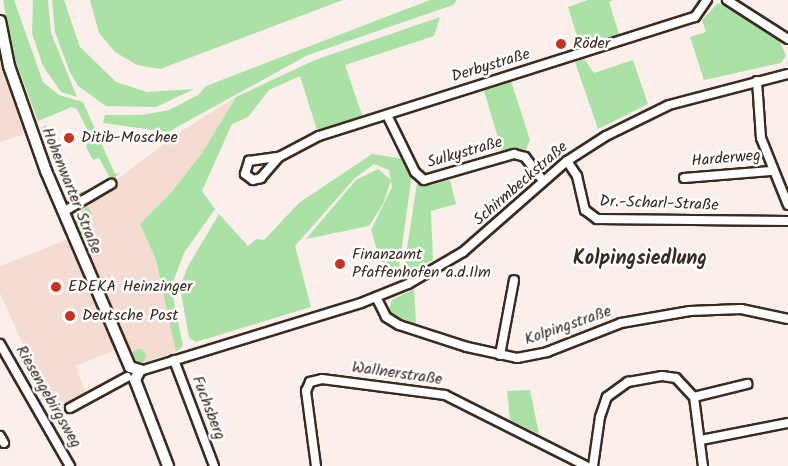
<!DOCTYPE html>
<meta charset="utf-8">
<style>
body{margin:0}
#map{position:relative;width:788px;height:466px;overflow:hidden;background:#faefeb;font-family:Kalam,sans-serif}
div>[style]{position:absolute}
.built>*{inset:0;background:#f4dcd3}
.green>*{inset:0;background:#aae2a6}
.round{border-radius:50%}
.roads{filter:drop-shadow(2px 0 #3b2a1e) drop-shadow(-2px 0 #3b2a1e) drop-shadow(0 2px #3b2a1e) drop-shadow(0 -2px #3b2a1e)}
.minor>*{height:8px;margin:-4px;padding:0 4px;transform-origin:4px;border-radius:4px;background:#fff}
.tertiary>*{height:10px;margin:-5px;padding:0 5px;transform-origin:5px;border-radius:5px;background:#fff}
.dots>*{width:16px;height:16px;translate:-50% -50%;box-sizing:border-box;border:3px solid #fff;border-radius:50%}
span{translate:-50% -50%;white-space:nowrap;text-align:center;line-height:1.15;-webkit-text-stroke:5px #fff;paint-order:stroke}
.poi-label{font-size:16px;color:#3b2a1e}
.left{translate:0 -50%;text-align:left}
.street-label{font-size:16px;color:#3b2a1e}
.quarter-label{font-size:20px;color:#3b2a1e;font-weight:700}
</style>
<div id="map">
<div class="built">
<i style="clip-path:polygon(0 21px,31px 132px,0 142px)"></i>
<i style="clip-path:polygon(236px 97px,202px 153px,170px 194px,140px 224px,156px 260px,176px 352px,130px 367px,121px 348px,76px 366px,86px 395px,54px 414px,0 293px,0 266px,73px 237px,63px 212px,111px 184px,177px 134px)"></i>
</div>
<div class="green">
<i style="clip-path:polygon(3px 0,14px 0,43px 82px,59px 95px,83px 102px,115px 174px,120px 173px,104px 186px,100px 183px,110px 178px,99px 158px,93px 160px,86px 147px,89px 133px,77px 109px,72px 107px,38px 121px,12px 51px)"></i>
<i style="clip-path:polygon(33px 0,48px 0,51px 33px,77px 97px,61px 92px,43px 66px,32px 33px)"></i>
<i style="clip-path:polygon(52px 0,64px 0,80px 47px,116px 82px,147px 92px,194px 89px,156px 107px,106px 106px,78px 86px,69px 70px,55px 32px)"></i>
<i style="clip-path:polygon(90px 0,343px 0,160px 69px,137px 65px,115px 52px,99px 33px)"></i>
<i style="clip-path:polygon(430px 0,457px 0,453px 5px,308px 55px,168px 132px,103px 123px,105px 115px,142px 115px,169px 110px,198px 95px,206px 86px)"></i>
<i style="clip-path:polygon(588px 0,613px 0,609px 2px,619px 34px,581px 49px,568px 7px)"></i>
<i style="clip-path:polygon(718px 3px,777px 36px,786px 55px,781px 63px,704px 80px,690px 37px,706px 32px,702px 20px)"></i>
<i style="clip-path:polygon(440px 17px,434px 36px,345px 65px,363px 118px,318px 133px,300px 76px,269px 90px,248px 117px,232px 124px,202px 191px,215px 209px,184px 253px,171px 287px,183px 346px,176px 352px,156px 260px,140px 224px,170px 194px,202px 153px,236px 97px,315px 60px)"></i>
<i style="clip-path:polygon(584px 59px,594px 73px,633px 60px,648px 104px,598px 129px,575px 62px)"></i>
<i style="clip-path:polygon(511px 81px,530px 140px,524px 153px,502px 151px,484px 91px)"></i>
<i style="clip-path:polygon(46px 125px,74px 194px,94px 188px,74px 201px,69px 198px,41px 128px)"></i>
<i style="clip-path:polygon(372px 154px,405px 159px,412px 174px,399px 268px,390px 270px,379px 258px,371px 230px,392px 187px,389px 170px,374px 164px,355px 178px,295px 246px,311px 307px,196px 342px,189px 338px,180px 287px,188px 266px,219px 214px,248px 246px,257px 239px,264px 240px,299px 203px)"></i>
<i style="clip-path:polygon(378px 169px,391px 180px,383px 204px,369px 226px,306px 239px,356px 180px)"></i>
<i style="clip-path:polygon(450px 180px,456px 204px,431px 211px,433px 260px,403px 275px,417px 183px,425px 186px)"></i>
<i style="clip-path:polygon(88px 206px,92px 214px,82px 220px,100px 256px,90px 256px,76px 223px,77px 216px)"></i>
<i style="clip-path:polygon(414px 289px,416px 324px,394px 316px,389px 308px,392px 300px)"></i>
<i class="round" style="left:132px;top:349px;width:14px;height:14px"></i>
<i style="clip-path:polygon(530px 390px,539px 434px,510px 420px,507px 391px)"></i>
</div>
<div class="roads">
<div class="minor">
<i style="left:727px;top:0;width:72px;rotate:32.6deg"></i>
<i style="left:757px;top:81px;width:57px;rotate:86deg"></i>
<i style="left:761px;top:138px;width:72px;rotate:68.1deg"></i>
<i style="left:387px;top:115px;width:64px;rotate:63.8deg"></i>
<i style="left:415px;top:172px;width:12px;rotate:42deg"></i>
<i style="left:424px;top:180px;width:94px;rotate:-16.1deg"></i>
<i style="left:514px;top:154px;width:11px;rotate:15deg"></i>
<i style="left:525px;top:157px;width:30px;rotate:53deg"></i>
<i style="left:279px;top:157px;width:28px;rotate:131deg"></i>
<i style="left:261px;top:178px;width:8px;rotate:166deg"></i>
<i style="left:253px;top:180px;width:10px;rotate:-143deg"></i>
<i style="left:245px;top:174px;width:14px;rotate:-73deg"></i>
<i style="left:249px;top:161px;width:30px;rotate:-8deg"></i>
<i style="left:279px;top:157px;width:45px;rotate:-27.7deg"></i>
<i style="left:319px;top:136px;width:394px;rotate:-17.6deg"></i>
<i style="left:695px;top:17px;width:21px;rotate:-55deg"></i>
<i style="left:567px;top:161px;width:18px;rotate:56deg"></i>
<i style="left:577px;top:176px;width:35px;rotate:77deg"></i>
<i style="left:585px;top:210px;width:15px;rotate:37deg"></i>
<i style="left:597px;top:219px;width:191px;rotate:0.6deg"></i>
<i style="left:684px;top:178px;width:87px;rotate:-4.6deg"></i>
<i style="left:63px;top:212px;width:56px;rotate:-30.3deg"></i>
<i style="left:376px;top:297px;width:22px;rotate:63deg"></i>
<i style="left:386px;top:317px;width:15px;rotate:32deg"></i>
<i style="left:399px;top:325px;width:71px;rotate:17.9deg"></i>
<i style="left:467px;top:347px;width:51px;rotate:12.4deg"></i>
<i style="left:517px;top:358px;width:31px;rotate:-11deg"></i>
<i style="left:547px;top:352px;width:79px;rotate:-21.4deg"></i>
<i style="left:621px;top:323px;width:70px;rotate:-9.9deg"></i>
<i style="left:690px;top:311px;width:51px;rotate:-2.2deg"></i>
<i style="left:741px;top:309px;width:48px;rotate:12deg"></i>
<i style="left:0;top:344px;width:141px;rotate:60.2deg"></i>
<i style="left:500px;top:355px;width:76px;rotate:-79.4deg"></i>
<i style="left:174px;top:360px;width:113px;rotate:69.3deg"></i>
<i style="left:140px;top:371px;width:231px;rotate:-17.1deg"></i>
<i style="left:361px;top:303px;width:51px;rotate:-22deg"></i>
<i style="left:408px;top:284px;width:64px;rotate:-30.2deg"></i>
<i style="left:463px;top:252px;width:138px;rotate:-41.2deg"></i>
<i style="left:567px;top:161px;width:46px;rotate:-32.7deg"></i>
<i style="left:606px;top:136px;width:70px;rotate:-26.2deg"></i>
<i style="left:669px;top:105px;width:123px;rotate:-14.6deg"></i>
<i style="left:694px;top:397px;width:55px;rotate:-13.8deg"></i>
<i style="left:70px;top:408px;width:65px;rotate:-28.5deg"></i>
<i style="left:0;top:436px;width:8px;rotate:60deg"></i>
<i style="left:701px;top:440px;width:89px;rotate:-11.1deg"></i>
<i style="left:316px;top:466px;width:76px;rotate:-97.6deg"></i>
<i style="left:306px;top:391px;width:10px;rotate:-66deg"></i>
<i style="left:310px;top:382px;width:12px;rotate:-14deg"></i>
<i style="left:322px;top:379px;width:124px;rotate:7.4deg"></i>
<i style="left:445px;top:395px;width:158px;rotate:26.7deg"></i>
<i style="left:593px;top:466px;width:49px;rotate:-81.9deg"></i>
<i style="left:600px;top:417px;width:21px;rotate:-71deg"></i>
<i style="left:607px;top:397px;width:26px;rotate:-36deg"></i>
<i style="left:628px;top:382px;width:35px;rotate:-10deg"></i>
<i style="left:662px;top:376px;width:14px;rotate:8deg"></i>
<i style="left:676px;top:378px;width:26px;rotate:47deg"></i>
<i style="left:694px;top:397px;width:70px;rotate:82.6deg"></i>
</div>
<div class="tertiary">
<i style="left:0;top:21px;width:46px;rotate:78.7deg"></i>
<i style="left:9px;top:66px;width:111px;rotate:70.6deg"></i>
<i style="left:46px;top:171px;width:213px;rotate:66.8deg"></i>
<i style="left:130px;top:367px;width:10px;rotate:17deg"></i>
<i style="left:140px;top:370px;width:11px;rotate:117deg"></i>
<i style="left:135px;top:380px;width:92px;rotate:69deg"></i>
</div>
</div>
<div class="dots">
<i style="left:561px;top:44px;background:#c8321e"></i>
<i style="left:69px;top:138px;background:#c8321e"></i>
<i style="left:340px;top:264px;background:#c8321e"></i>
<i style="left:56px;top:287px;background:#c8321e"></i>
<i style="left:70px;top:316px;background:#c8321e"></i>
</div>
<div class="poi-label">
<span class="left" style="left:573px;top:44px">Röder</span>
<span class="left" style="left:81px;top:138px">Ditib-Moschee</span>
<span class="left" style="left:352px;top:264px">Finanzamt<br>Pfaffenhofen a.d.Ilm</span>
<span class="left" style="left:68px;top:287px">EDEKA Heinzinger</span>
<span class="left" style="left:82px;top:316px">Deutsche Post</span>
</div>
<div class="street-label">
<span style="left:491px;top:66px;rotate:-17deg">Derbystraße</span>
<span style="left:465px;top:153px;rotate:-16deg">Sulkystraße</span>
<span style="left:726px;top:159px;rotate:-5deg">Harderweg</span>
<span style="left:521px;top:184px;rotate:-41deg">Schirmbeckstraße</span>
<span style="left:71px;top:191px;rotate:68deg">Hohenwarter Straße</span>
<span style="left:659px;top:204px;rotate:2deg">Dr.-Scharl-Straße</span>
<span style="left:568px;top:326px;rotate:-19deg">Kolpingstraße</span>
<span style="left:397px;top:374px;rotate:8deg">Wallnerstraße</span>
<span style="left:48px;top:397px;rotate:60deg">Riesengebirgsweg</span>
<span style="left:208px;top:408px;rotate:69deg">Fuchsberg</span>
</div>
<div class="quarter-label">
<span style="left:640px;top:259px">Kolpingsiedlung</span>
</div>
</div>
